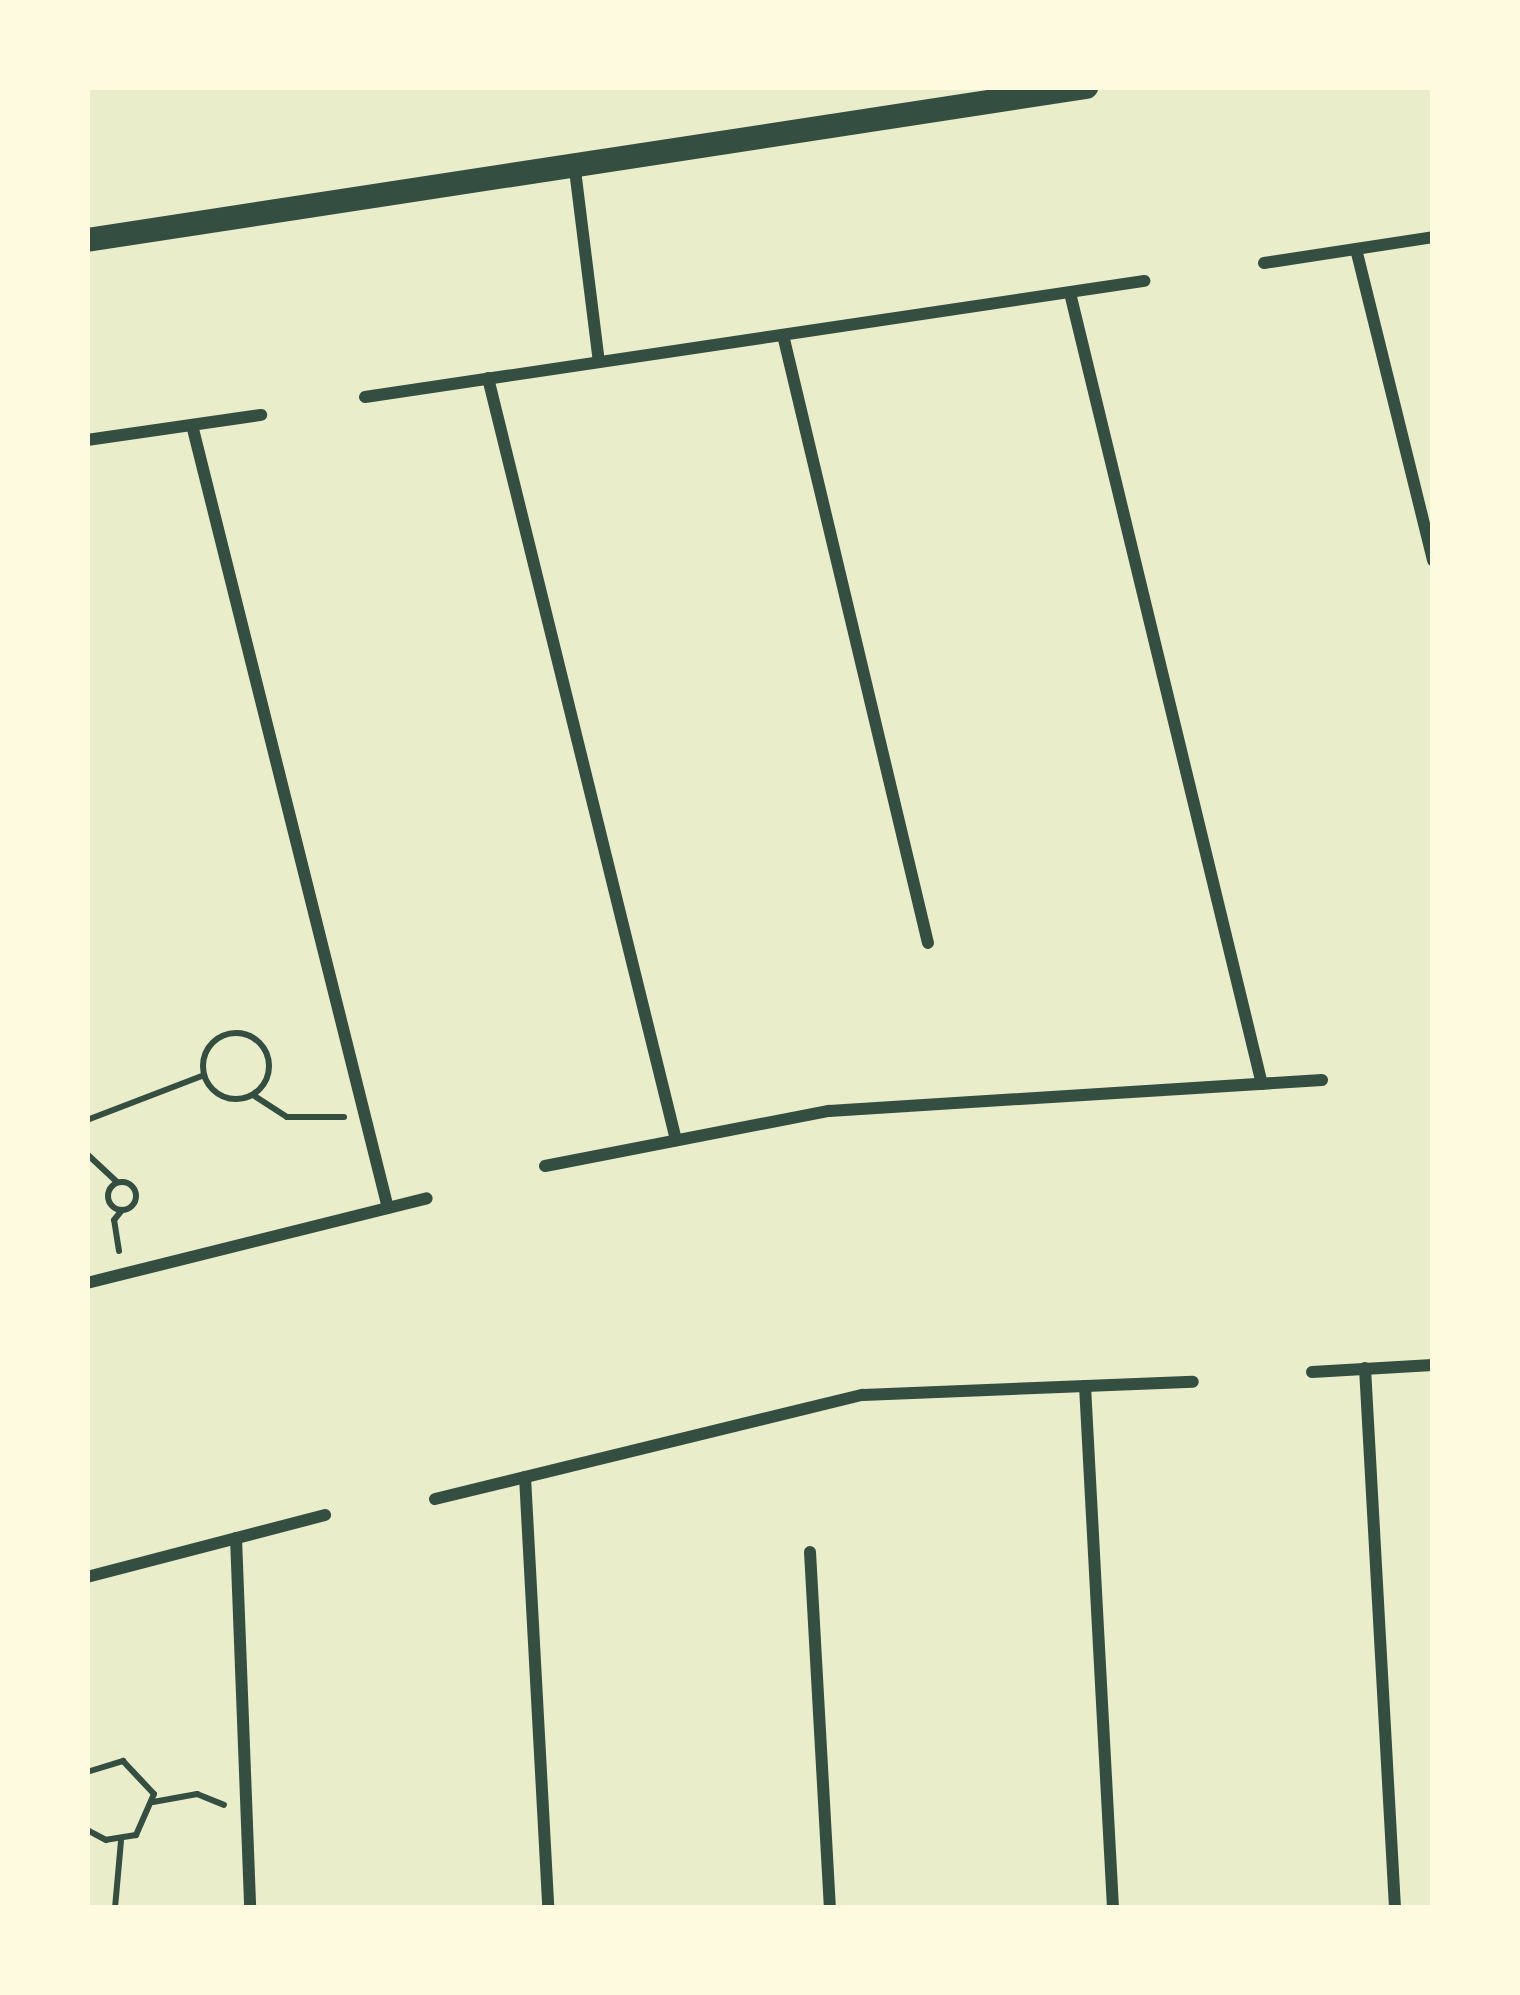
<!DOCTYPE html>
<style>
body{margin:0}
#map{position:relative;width:1520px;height:1995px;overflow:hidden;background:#e9edc9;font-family:Overpass,sans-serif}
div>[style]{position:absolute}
.path>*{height:6px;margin:-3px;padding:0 3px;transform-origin:3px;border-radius:3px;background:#344e41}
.path>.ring{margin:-3px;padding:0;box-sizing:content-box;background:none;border:6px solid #344e41;border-radius:50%}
.minor>*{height:12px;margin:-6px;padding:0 6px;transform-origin:6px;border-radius:6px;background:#344e41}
.secondary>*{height:24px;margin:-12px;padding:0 12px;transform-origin:12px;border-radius:12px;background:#344e41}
span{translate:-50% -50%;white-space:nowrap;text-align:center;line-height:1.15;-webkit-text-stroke:10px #fefae0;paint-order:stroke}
.frame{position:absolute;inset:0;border:90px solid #fefae0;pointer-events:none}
</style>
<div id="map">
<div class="path">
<i class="ring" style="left:203px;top:1033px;width:60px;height:60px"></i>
<i style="left:253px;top:1095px;width:40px;rotate:32.9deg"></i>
<i style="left:287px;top:1117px;width:57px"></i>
<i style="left:87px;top:1120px;width:125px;rotate:-21deg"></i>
<i style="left:87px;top:1154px;width:41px;rotate:43deg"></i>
<i class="ring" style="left:108px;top:1182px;width:22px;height:22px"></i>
<i style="left:119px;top:1251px;width:31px;rotate:-99deg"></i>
<i style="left:114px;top:1220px;width:13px;rotate:-51deg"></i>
<i style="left:87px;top:1772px;width:38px;rotate:-17deg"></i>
<i style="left:123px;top:1761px;width:45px;rotate:46.8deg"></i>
<i style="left:154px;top:1794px;width:45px;rotate:113.7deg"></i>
<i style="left:136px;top:1835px;width:30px;rotate:171deg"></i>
<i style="left:106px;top:1840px;width:21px;rotate:-152deg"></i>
<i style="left:153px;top:1802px;width:45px;rotate:-10.3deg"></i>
<i style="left:197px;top:1794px;width:29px;rotate:22deg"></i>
<i style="left:115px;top:1908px;width:67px;rotate:-84.9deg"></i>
</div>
<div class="minor">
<i style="left:575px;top:170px;width:193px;rotate:82.9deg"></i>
<i style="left:1356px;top:249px;width:321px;rotate:76.1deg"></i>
<i style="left:1264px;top:263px;width:171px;rotate:-8.7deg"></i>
<i style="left:1070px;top:293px;width:814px;rotate:76.36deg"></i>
<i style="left:783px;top:335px;width:625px;rotate:76.59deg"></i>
<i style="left:488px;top:378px;width:785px;rotate:76.14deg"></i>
<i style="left:365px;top:397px;width:788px;rotate:-8.47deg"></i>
<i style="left:192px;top:425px;width:807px;rotate:75.95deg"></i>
<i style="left:87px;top:440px;width:176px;rotate:-8.2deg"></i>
<i style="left:545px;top:1166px;width:289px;rotate:-11deg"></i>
<i style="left:829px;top:1111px;width:494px;rotate:-3.6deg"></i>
<i style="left:87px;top:1283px;width:350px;rotate:-14deg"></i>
<i style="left:1365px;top:1368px;width:541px;rotate:86.82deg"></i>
<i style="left:1312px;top:1372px;width:121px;rotate:-3.3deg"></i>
<i style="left:1085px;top:1386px;width:523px;rotate:86.93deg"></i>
<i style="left:525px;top:1477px;width:432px;rotate:86.9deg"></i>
<i style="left:435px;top:1499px;width:440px;rotate:-13.7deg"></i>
<i style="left:863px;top:1395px;width:330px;rotate:-2.3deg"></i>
<i style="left:236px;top:1538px;width:370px;rotate:87.8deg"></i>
<i style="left:810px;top:1552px;width:357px;rotate:86.8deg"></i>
<i style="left:87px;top:1577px;width:246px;rotate:-14.6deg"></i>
</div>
<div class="secondary">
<i style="left:87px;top:240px;width:1011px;rotate:-8.71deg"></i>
</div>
<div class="frame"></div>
</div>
